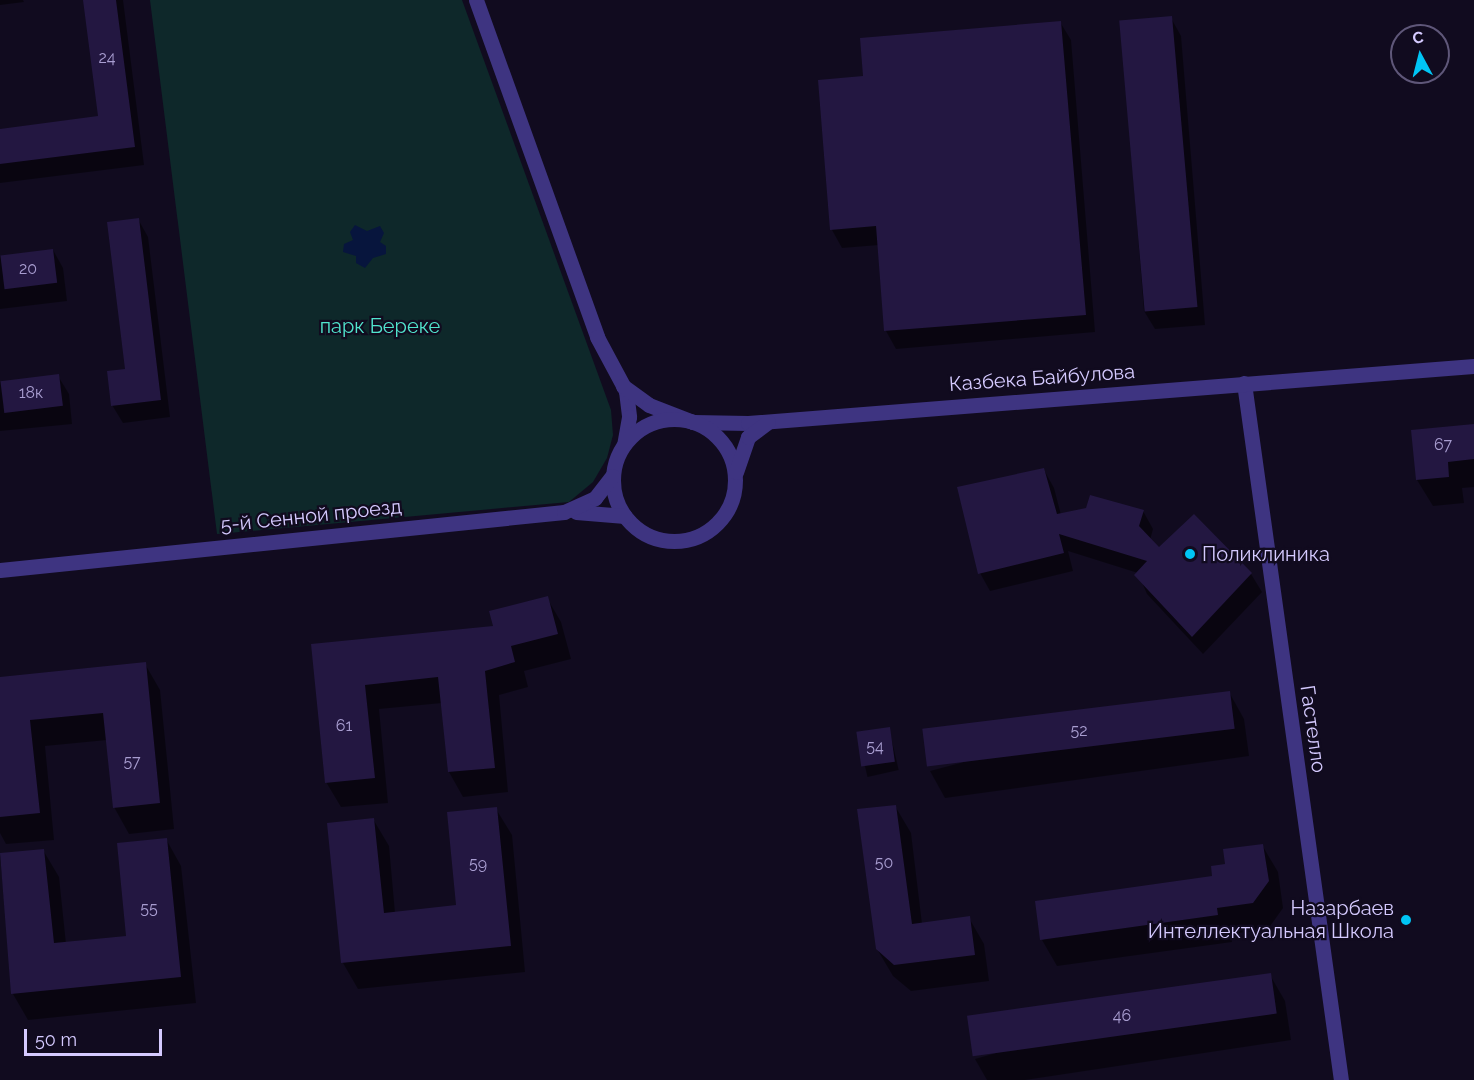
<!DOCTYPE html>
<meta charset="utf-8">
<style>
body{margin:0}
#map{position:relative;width:1474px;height:1080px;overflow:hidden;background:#110b1f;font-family:Raleway,sans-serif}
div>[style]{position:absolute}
.green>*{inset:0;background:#0e282a}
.water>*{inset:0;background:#07153d}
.shadow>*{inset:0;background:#0007;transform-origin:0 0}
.building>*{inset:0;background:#231741;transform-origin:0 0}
.minor>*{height:15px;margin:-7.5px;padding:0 7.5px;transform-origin:7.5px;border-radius:7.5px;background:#3e3481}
.minor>.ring{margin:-7.5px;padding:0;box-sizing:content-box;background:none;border:15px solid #3e3481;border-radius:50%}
.dots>*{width:16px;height:16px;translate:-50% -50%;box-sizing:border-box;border:3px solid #110b1f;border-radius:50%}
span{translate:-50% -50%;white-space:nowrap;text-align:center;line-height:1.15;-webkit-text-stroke:4.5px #110b1f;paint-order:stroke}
.number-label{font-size:16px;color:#a89dd0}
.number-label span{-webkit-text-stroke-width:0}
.park-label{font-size:20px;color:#51e4cd}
.street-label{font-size:20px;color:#d5caff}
.poi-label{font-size:20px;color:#d5caff}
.left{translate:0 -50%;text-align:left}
.right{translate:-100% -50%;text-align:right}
.north{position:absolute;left:1390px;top:24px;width:60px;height:60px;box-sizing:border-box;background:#110b1f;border:2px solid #5f5779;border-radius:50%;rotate:353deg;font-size:16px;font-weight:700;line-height:24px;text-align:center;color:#d5caff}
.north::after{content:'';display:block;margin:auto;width:21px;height:27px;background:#00c5f5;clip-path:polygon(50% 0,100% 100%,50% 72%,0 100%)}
.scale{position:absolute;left:24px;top:1029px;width:138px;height:27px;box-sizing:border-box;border:3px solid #d5caff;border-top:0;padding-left:8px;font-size:18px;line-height:21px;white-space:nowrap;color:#d5caff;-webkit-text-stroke:4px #110b1f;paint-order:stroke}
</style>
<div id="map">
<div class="green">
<i style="clip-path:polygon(150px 0,462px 0,611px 410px,613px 435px,607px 458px,593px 482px,569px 502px,217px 534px)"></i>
</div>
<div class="water">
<i style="clip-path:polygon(355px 225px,367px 231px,380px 226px,384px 233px,380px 242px,386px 246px,386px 254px,373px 258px,365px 268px,356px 263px,356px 256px,343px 252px,344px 244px,353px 240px,350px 232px)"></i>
</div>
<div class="shadow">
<i style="clip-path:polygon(0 0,23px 0,24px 2px,0 5px)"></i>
<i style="clip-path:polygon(85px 0,123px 0,144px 165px,0 183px,0 130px,100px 117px)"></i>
<i style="clip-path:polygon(1171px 18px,1181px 36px,1205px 325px,1155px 329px,1144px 311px,1121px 22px)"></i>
<i style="clip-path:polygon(1060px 22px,1071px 40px,1095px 332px,896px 349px,886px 331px,879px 245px,842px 248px,832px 230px,865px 78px)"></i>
<i style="clip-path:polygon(138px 219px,148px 237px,170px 417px,123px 423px,112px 405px,126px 370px)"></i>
<i style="clip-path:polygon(53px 250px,63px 268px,67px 301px,0 309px,0 256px)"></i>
<i style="clip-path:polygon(58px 376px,69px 394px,72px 424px,0 431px,0 382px)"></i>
<i style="clip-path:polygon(1474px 426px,1474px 487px,1462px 488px,1464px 503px,1433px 506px,1417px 480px,1413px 431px)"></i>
<i style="clip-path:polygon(1044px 470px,1054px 488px,1061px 515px,1143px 511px,1153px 529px,1150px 540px,1159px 550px,1251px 574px,1262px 592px,1203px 654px,1147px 594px,1138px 573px,1068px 551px,1073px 571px,990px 591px,980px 573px)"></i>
<i style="clip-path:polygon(547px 598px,561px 622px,571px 659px,524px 671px,528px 687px,499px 695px,508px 792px,463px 797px,449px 772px,442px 703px,379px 709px,388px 803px,341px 807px,326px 782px,313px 645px,495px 627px)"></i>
<i style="clip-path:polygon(145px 664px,160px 690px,174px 829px,129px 834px,114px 807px,107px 740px,45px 746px,54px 840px,6px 844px,0 833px,0 679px)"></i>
<i style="clip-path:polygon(1229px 692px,1244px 719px,1249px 756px,945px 798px,930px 771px)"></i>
<i style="left:889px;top:728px;width:43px;height:32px;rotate:77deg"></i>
<i style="clip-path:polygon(895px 806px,911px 833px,922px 924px,969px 918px,984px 944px,989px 981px,911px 991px,893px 976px,877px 949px)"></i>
<i style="clip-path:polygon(496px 809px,512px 835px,525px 972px,358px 989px,343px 963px,329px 824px,373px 819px,389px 846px,395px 913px,458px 907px)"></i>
<i style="clip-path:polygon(166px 839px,181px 866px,196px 1003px,28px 1020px,13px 994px,0 855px,43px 850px,59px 877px,66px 944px,128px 937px)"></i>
<i style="clip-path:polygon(1262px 845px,1278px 872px,1283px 908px,1268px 929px,1231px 934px,1232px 942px,1057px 966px,1042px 940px,1214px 878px,1227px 865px)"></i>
<i style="clip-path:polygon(1270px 975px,1285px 1001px,1291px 1040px,1025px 1080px,987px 1080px,975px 1059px)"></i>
</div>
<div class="building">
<i style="clip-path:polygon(83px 0,116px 0,135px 147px,0 164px,0 129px,98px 116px)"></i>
<i style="left:1172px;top:16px;width:292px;height:53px;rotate:85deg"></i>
<i style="clip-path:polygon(1061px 21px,1086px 315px,884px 331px,876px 226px,830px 230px,818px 80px,863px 76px,860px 38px)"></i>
<i style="clip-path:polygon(139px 218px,161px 400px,111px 406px,107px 371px,125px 369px,107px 222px)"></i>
<i style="left:53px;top:249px;width:34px;height:53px;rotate:83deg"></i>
<i style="left:59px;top:374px;width:32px;height:59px;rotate:83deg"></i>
<i style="clip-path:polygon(1474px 424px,1474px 459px,1448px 462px,1449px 477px,1416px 480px,1411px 430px)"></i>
<i style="clip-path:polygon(1044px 468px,1057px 514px,1086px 508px,1090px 495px,1144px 510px,1139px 526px,1159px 547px,1194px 514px,1252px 573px,1192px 637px,1134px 575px,1147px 561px,1059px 534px,1064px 553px,978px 574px,957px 487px)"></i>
<i style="clip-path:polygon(548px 596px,558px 634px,511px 646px,515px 662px,485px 671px,495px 768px,448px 772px,438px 677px,365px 685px,375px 778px,325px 783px,311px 644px,493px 626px,489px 611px)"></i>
<i style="clip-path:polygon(146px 662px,160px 803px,113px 808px,103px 713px,30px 720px,40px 813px,0 817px,0 677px)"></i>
<i style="left:1230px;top:691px;width:38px;height:310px;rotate:83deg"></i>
<i style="left:890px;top:727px;width:35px;height:34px;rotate:82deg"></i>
<i style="clip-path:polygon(896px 805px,912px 924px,970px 916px,975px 955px,894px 965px,876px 949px,857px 809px)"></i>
<i style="clip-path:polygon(497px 807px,511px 946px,341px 963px,327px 823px,374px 818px,384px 913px,456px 905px,447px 812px)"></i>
<i style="clip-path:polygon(167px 838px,181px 977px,11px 994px,0 853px,44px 849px,54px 943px,126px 936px,117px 843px)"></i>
<i style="clip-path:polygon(1263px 844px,1269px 881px,1253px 903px,1217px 908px,1218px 915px,1040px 940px,1035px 901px,1212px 876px,1211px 866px,1225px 864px,1223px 849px)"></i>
<i style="left:1271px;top:973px;width:41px;height:307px;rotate:82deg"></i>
</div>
<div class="minor">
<i style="left:476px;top:0;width:358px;rotate:70.2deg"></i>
<i style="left:597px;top:337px;width:61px;rotate:61.8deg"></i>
<i style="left:626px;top:391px;width:26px;rotate:83deg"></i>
<i style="left:629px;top:417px;width:27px;rotate:100deg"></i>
<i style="left:1244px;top:383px;width:704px;rotate:82.08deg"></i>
<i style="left:623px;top:386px;width:32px;rotate:36deg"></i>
<i style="left:649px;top:405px;width:47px;rotate:21.1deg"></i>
<i style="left:693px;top:422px;width:55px;rotate:1deg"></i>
<i style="left:748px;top:423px;width:728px;rotate:-4.49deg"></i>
<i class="ring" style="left:613px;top:419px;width:107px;height:107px"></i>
<i style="left:736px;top:472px;width:37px;rotate:-71deg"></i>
<i style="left:748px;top:437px;width:25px;rotate:-37deg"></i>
<i style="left:576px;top:512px;width:49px;rotate:4.7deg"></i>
<i style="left:0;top:570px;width:567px;rotate:-5.87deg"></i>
<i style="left:564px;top:512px;width:34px;rotate:-24deg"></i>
<i style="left:595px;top:498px;width:28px;rotate:-52deg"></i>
</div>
<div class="dots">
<i style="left:1190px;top:554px;background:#00c5f5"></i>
<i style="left:1406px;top:920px;background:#00c5f5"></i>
</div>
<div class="number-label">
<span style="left:107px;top:58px">24</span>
<span style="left:28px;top:269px">20</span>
<span style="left:31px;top:393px">18к</span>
<span style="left:1443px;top:445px">67</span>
<span style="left:344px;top:726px">61</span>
<span style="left:1079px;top:731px">52</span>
<span style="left:875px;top:747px">54</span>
<span style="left:132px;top:762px">57</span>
<span style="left:884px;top:863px">50</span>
<span style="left:478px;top:864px">59</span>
<span style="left:149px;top:909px">55</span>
<span style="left:1122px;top:1016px">46</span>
</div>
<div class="park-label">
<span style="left:380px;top:326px">парк Береке</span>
</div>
<div class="street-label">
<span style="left:1042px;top:378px;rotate:-4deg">Казбека Байбулова</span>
<span style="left:311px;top:516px;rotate:-6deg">5-й Сенной проезд</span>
<span style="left:1313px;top:729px;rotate:82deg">Гастелло</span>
</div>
<div class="poi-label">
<span class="left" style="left:1202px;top:554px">Поликлиника</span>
<span class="right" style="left:1394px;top:920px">Назарбаев<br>Интеллектуальная Школа</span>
</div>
<div class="north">С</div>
<div class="scale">50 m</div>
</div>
